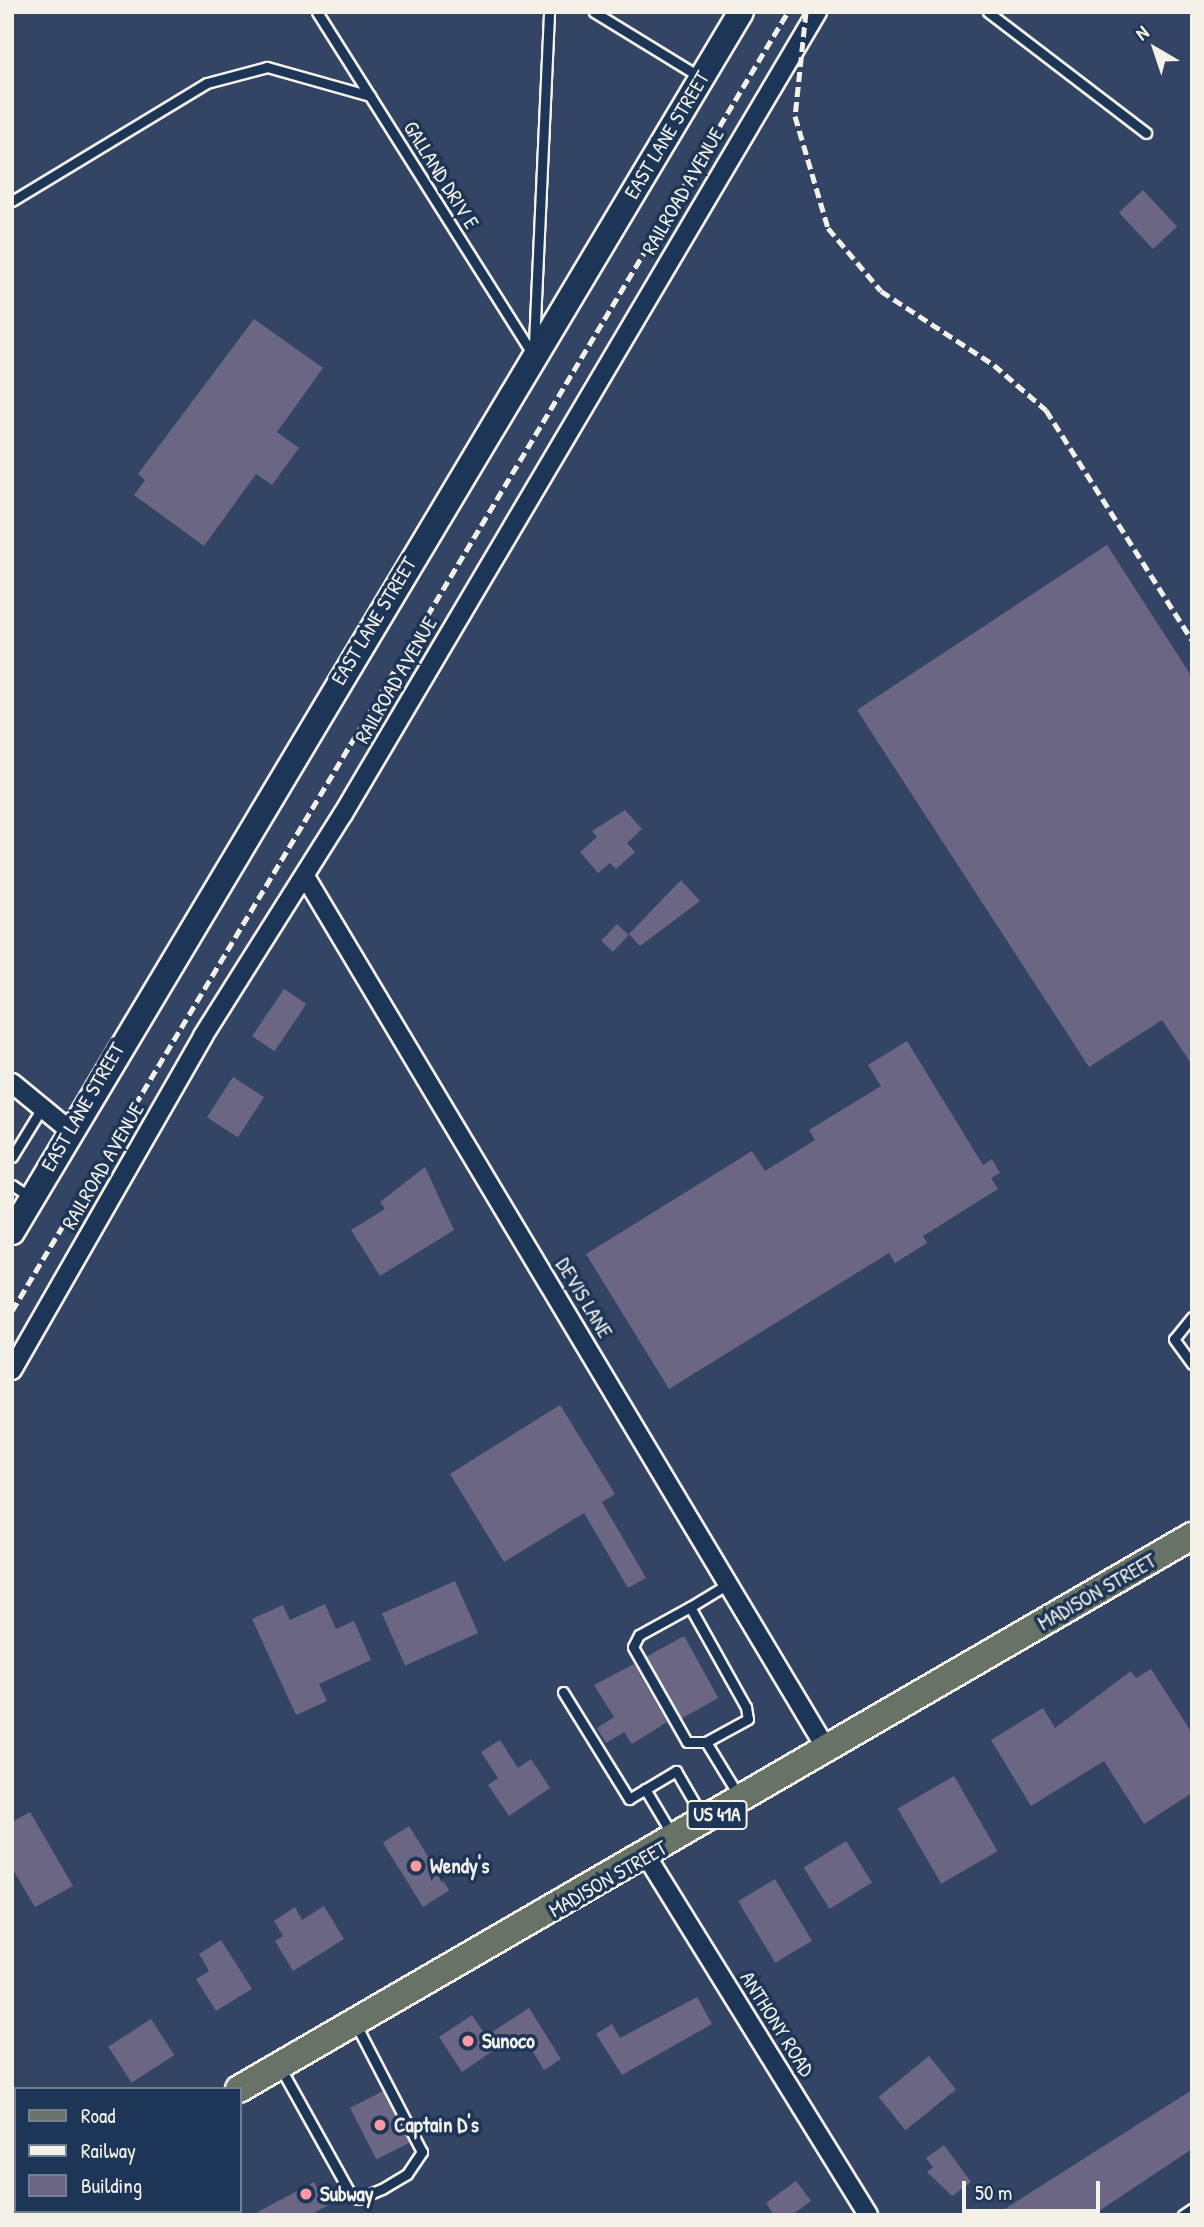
<!DOCTYPE html>
<style>
body{margin:0}
#map{position:relative;width:1204px;height:2227px;overflow:hidden;background:#344464;font-family:"Patrick Hand",sans-serif}
div>[style]{position:absolute}
.building>*{inset:0;background:#6a6684;transform-origin:0 0}
.roads{filter:drop-shadow(2px 0 #f4f1e8) drop-shadow(-2px 0 #f4f1e8) drop-shadow(0 2px #f4f1e8) drop-shadow(0 -2px #f4f1e8)}
.lane>*{height:9px;margin:-4.5px;padding:0 4.5px;transform-origin:4.5px;border-radius:4.5px;background:#1d3557}
.street>*{height:18px;margin:-9px;padding:0 9px;transform-origin:9px;border-radius:9px;background:#1d3557}
.secondary>*{height:24px;margin:-12px;padding:0 12px;transform-origin:12px;border-radius:12px;background:#1d3557}
.primary>*{height:26px;margin:-13px;padding:0 13px;transform-origin:13px;border-radius:13px;background:#697266}
.rail>*{height:5px;margin-top:-2.5px;transform-origin:0;background:repeating-linear-gradient(90deg,#f4f1e8 0 10px,transparent 0 15px)}
.dots>*{width:19px;height:19px;translate:-50% -50%;box-sizing:border-box;border:4px solid #1d3557;border-radius:50%}
span{translate:-50% -50%;white-space:nowrap;text-align:center;line-height:1.15;-webkit-text-stroke:7px #1d3557;paint-order:stroke}
.shield-label span{padding:2px 5px;background:#1d3557;border:2px solid;border-radius:5px;-webkit-text-stroke-width:0}
.shield-label{font-size:19px;color:#f4f1e8;font-weight:700}
.street-label{font-size:21px;color:#f4f1e8}
.poi-label{font-size:21px;color:#f4f1e8;font-weight:700}
.left{translate:0 -50%;text-align:left}
.frame{position:absolute;inset:0;border:14px solid #f4f1e8;pointer-events:none}
.legend{position:absolute;left:14px;top:2087px;width:228px;height:126px;box-sizing:border-box;background:#1d3557;border:2px solid #738091;margin:0;padding:9px 12px;list-style:none;font-size:21px;color:#f4f1e8}
.legend li{display:flex;align-items:center;gap:14px;height:35px}
.legend b{width:35px;border:2px solid #738091}
.north{position:absolute;left:1120px;top:14px;width:70px;height:70px;-webkit-text-stroke:5px #1d3557;paint-order:stroke;rotate:321deg;font-size:19px;font-weight:700;line-height:28px;text-align:center;color:#f4f1e8}
.north::after{content:'';display:block;margin:auto;width:24px;height:32px;background:#f4f1e8;clip-path:polygon(50% 0,100% 100%,50% 72%,0 100%)}
.scale{position:absolute;left:962px;top:2181px;width:138px;height:32px;box-sizing:border-box;border:4px solid #f4f1e8;border-top:0;padding-left:9px;font-size:21px;line-height:24px;white-space:nowrap;color:#f4f1e8;-webkit-text-stroke:5px #1d3557;paint-order:stroke}
</style>
<div id="map">
<div class="building">
<i style="left:1143px;top:190px;width:50px;height:33px;rotate:47deg"></i>
<i style="clip-path:polygon(254px 319px,323px 368px,277px 432px,299px 448px,272px 485px,256px 474px,204px 546px,134px 495px,145px 480px,138px 474px)"></i>
<i style="clip-path:polygon(1107px 545px,1192px 677px,1192px 1065px,1162px 1020px,1089px 1067px,857px 710px)"></i>
<i style="clip-path:polygon(625px 810px,642px 829px,627px 843px,635px 852px,616px 869px,610px 863px,598px 873px,580px 852px,597px 837px,592px 831px)"></i>
<i style="clip-path:polygon(681px 880px,700px 901px,640px 946px,629px 934px)"></i>
<i style="left:617px;top:924px;width:16px;height:23px;rotate:43deg"></i>
<i style="left:284px;top:989px;width:27px;height:57px;rotate:34deg"></i>
<i style="clip-path:polygon(907px 1041px,983px 1165px,992px 1159px,1000px 1173px,991px 1178px,998px 1189px,923px 1236px,927px 1243px,895px 1263px,889px 1253px,669px 1389px,586px 1254px,752px 1151px,765px 1171px,815px 1140px,809px 1130px,881px 1086px,868px 1065px)"></i>
<i style="left:233px;top:1077px;width:37px;height:48px;rotate:33deg"></i>
<i style="clip-path:polygon(425px 1167px,454px 1230px,380px 1276px,351px 1230px,385px 1209px,380px 1202px)"></i>
<i style="clip-path:polygon(560px 1405px,615px 1494px,602px 1502px,646px 1578px,628px 1588px,584px 1513px,504px 1562px,450px 1474px)"></i>
<i style="left:455px;top:1581px;width:57px;height:80px;rotate:66deg"></i>
<i style="clip-path:polygon(325px 1604px,336px 1629px,354px 1621px,371px 1660px,319px 1684px,327px 1701px,296px 1715px,252px 1619px,283px 1605px,290px 1620px)"></i>
<i style="left:684px;top:1636px;width:71px;height:43px;rotate:61deg"></i>
<i style="clip-path:polygon(634px 1664px,667px 1722px,632px 1744px,624px 1732px,606px 1743px,597px 1728px,614px 1717px,594px 1685px)"></i>
<i style="clip-path:polygon(1151px 1669px,1192px 1733px,1192px 1793px,1144px 1824px,1104px 1761px,1031px 1806px,991px 1740px,1043px 1708px,1055px 1728px,1131px 1671px,1136px 1678px)"></i>
<i style="clip-path:polygon(500px 1740px,518px 1768px,531px 1759px,550px 1788px,509px 1816px,488px 1785px,498px 1778px,481px 1752px)"></i>
<i style="left:954px;top:1776px;width:87px;height:65px;rotate:60deg"></i>
<i style="clip-path:polygon(30px 1812px,73px 1886px,35px 1907px,12px 1868px,12px 1822px)"></i>
<i style="left:409px;top:1826px;width:76px;height:31px;rotate:58deg"></i>
<i style="left:846px;top:1841px;width:49px;height:50px;rotate:58deg"></i>
<i style="left:775px;top:1879px;width:72px;height:43px;rotate:59deg"></i>
<i style="clip-path:polygon(324px 1906px,344px 1939px,293px 1971px,275px 1941px,283px 1936px,274px 1921px,295px 1907px,302px 1920px)"></i>
<i style="clip-path:polygon(221px 1940px,252px 1989px,216px 2011px,196px 1979px,209px 1971px,199px 1954px)"></i>
<i style="clip-path:polygon(697px 1997px,712px 2024px,622px 2075px,596px 2034px,612px 2024px,620px 2038px)"></i>
<i style="clip-path:polygon(529px 2008px,561px 2059px,544px 2070px,530px 2047px,521px 2052px,512px 2038px,462px 2072px,439px 2037px,472px 2015px,486px 2036px)"></i>
<i style="left:151px;top:2019px;width:43px;height:51px;rotate:57deg"></i>
<i style="left:929px;top:2056px;width:43px;height:65px;rotate:51deg"></i>
<i style="clip-path:polygon(1192px 2090px,1192px 2149px,1093px 2215px,995px 2215px)"></i>
<i style="left:383px;top:2091px;width:58px;height:37px;rotate:63deg"></i>
<i style="clip-path:polygon(944px 2145px,971px 2182px,952px 2196px,927px 2172px,933px 2167px,926px 2158px)"></i>
<i style="clip-path:polygon(796px 2181px,811px 2201px,792px 2215px,774px 2215px,766px 2203px)"></i>
<i style="clip-path:polygon(314px 2182px,327px 2206px,310px 2215px,252px 2215px)"></i>
</div>
<div class="roads">
<div class="lane">
<i style="left:317px;top:12px;width:405px;rotate:57.8deg"></i>
<i style="left:594px;top:12px;width:124px;rotate:31.5deg"></i>
<i style="left:988px;top:12px;width:199px;rotate:37.4deg"></i>
<i style="left:12px;top:201px;width:228px;rotate:-31.2deg"></i>
<i style="left:207px;top:83px;width:62px;rotate:-14.9deg"></i>
<i style="left:267px;top:67px;width:107px;rotate:15.7deg"></i>
<i style="left:534px;top:344px;width:332px;rotate:-87.4deg"></i>
<i style="left:12px;top:1157px;width:57px;rotate:-58.5deg"></i>
<i style="left:12px;top:1185px;width:23px;rotate:34deg"></i>
<i style="left:1192px;top:1317px;width:28px;rotate:129deg"></i>
<i style="left:1174px;top:1339px;width:31px;rotate:54deg"></i>
<i style="left:728px;top:1584px;width:44px;rotate:148.8deg"></i>
<i style="left:690px;top:1607px;width:115px;rotate:60.8deg"></i>
<i style="left:746px;top:1707px;width:12px;rotate:81deg"></i>
<i style="left:748px;top:1719px;width:48px;rotate:151.3deg"></i>
<i style="left:706px;top:1742px;width:63px;rotate:58.6deg"></i>
<i style="left:690px;top:1607px;width:58px;rotate:151.2deg"></i>
<i style="left:639px;top:1635px;width:13px;rotate:117deg"></i>
<i style="left:633px;top:1647px;width:109px;rotate:60.4deg"></i>
<i style="left:687px;top:1742px;width:19px"></i>
<i style="left:563px;top:1692px;width:126px;rotate:58.3deg"></i>
<i style="left:629px;top:1799px;width:55px;rotate:-30.8deg"></i>
<i style="left:676px;top:1771px;width:52px;rotate:60deg"></i>
<i style="left:645px;top:1789px;width:55px;rotate:59.2deg"></i>
<i style="left:280px;top:2067px;width:144px;rotate:60.9deg"></i>
<i style="left:350px;top:2193px;width:10px;rotate:37deg"></i>
<i style="left:358px;top:2199px;width:26px;rotate:-23deg"></i>
<i style="left:382px;top:2189px;width:29px;rotate:-31deg"></i>
<i style="left:407px;top:2174px;width:27px;rotate:-56deg"></i>
<i style="left:422px;top:2152px;width:145px;rotate:-117.4deg"></i>
<i style="left:1183px;top:2215px;width:11px;rotate:-34deg"></i>
</div>
<div class="street">
<i style="left:300px;top:885px;width:9px;rotate:-49deg"></i>
<i style="left:306px;top:878px;width:1016px;rotate:59.14deg"></i>
<i style="left:12px;top:1083px;width:72px;rotate:39.4deg"></i>
<i style="left:12px;top:1370px;width:385px;rotate:-60.2deg"></i>
<i style="left:203px;top:1036px;width:262px;rotate:-57.8deg"></i>
<i style="left:343px;top:814px;width:932px;rotate:-59.42deg"></i>
<i style="left:647px;top:1857px;width:421px;rotate:58.3deg"></i>
</div>
<div class="secondary">
<i style="left:12px;top:1232px;width:1421px;rotate:-59.14deg"></i>
</div>
<div class="primary">
<i style="left:239px;top:2089px;width:1102px;rotate:-30.13deg"></i>
<i style="left:21px;top:2215px;width:7px;rotate:-34deg"></i>
</div>
</div>
<div class="rail">
<i style="left:806px;top:12px;width:105px;rotate:96deg"></i>
<i style="left:795px;top:116px;width:117px;rotate:73.6deg"></i>
<i style="left:828px;top:228px;width:82px;rotate:49.9deg"></i>
<i style="left:881px;top:291px;width:135px;rotate:33.2deg"></i>
<i style="left:994px;top:365px;width:69px;rotate:40.9deg"></i>
<i style="left:1046px;top:410px;width:272px;rotate:57.6deg"></i>
<i style="left:12px;top:1311px;width:1513px;rotate:-59.15deg"></i>
</div>
<div class="dots">
<i style="left:416px;top:1866px;background:#ff9aa2"></i>
<i style="left:468px;top:2041px;background:#ff9aa2"></i>
<i style="left:380px;top:2125px;background:#ff9aa2"></i>
<i style="left:306px;top:2194px;background:#ff9aa2"></i>
</div>
<div class="shield-label">
<span style="left:717px;top:1815px">US 41A</span>
</div>
<div class="street-label">
<span style="left:667px;top:135px;rotate:-59deg">EAST LANE STREET</span>
<span style="left:441px;top:175px;rotate:58deg">GALLAND DRIV E</span>
<span style="left:683px;top:191px;rotate:-60deg">RAILROAD AVENUE</span>
<span style="left:374px;top:621px;rotate:-59deg">EAST LANE STREET</span>
<span style="left:396px;top:680px;rotate:-60deg">RAILROAD AVENUE</span>
<span style="left:83px;top:1107px;rotate:-60deg">EAST LANE STREET</span>
<span style="left:103px;top:1166px;rotate:-60deg">RAILROAD AVENUE</span>
<span style="left:584px;top:1298px;rotate:59deg">DEVIS LANE</span>
<span style="left:1097px;top:1592px;rotate:-30deg">MADISON STREET</span>
<span style="left:608px;top:1879px;rotate:-30deg">MADISON STREET</span>
<span style="left:777px;top:2024px;rotate:58deg">ANTHONY ROAD</span>
</div>
<div class="poi-label">
<span class="left" style="left:430px;top:1866px">Wendy's</span>
<span class="left" style="left:482px;top:2041px">Sunoco</span>
<span class="left" style="left:394px;top:2125px">Captain D's</span>
<span class="left" style="left:320px;top:2194px">Subway</span>
</div>
<div class="frame"></div>
<ul class="legend">
<li><b style="height:9px;background:#697266"></b>Road</li>
<li><b style="height:9px;background:#f4f1e8"></b>Railway</li>
<li><b style="height:19px;background:#6a6684"></b>Building</li>
</ul>
<div class="north">N</div>
<div class="scale">50 m</div>
</div>
